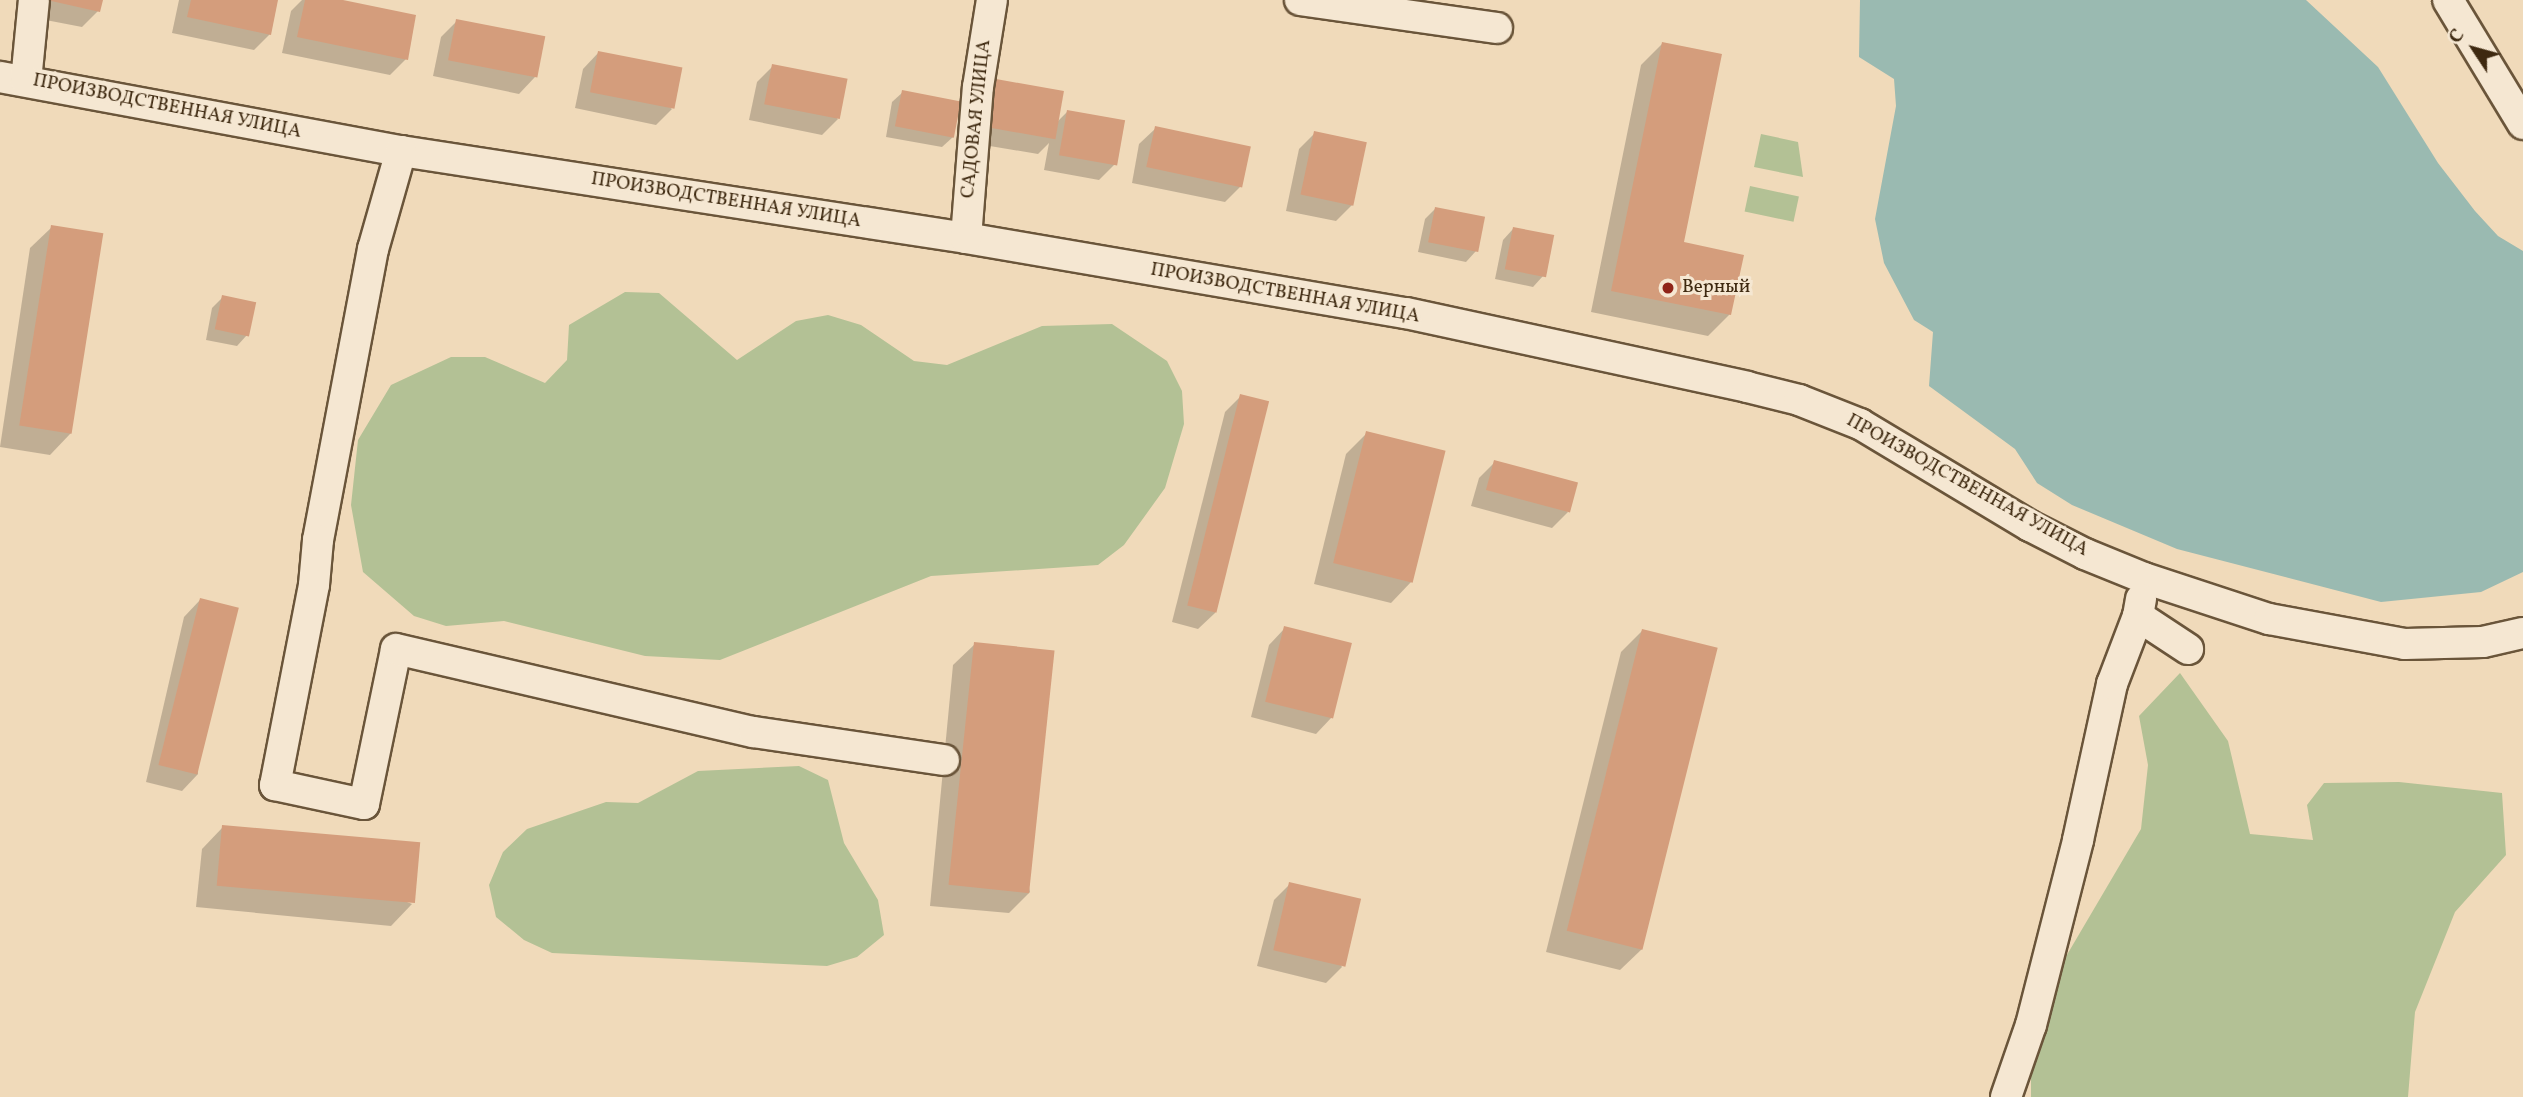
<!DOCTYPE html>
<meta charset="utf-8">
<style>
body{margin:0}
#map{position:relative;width:2523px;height:1097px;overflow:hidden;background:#f0daba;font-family:Vollkorn,serif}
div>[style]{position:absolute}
.green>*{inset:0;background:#b3c195;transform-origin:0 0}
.water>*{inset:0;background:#9abab1}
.shadow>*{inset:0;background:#0003}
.building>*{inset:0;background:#d49d7c;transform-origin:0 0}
.roads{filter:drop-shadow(2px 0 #6a553a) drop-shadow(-2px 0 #6a553a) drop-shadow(0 2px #6a553a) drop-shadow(0 -2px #6a553a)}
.minor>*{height:30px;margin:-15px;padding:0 15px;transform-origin:15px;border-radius:15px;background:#f5e7d2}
.dots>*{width:19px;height:19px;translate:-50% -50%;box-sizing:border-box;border:4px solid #f5e7d2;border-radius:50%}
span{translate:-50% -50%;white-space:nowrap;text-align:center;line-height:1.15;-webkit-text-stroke:6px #f5e7d2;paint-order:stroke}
.street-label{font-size:19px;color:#3e2910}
.poi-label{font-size:19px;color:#3e2910}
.left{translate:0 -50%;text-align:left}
.north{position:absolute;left:2439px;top:14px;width:70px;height:70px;-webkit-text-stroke:5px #f5e7d2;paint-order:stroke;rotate:306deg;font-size:19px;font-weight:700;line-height:28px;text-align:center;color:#3e2910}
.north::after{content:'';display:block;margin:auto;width:24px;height:32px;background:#3e2910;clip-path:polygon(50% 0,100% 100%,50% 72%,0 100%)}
</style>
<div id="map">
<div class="green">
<i style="clip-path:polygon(1761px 134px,1798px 142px,1803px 177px,1754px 167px)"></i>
<i style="left:1750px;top:186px;width:50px;height:26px;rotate:12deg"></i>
<i style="clip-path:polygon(625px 292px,659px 293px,737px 360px,796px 321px,828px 315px,861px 325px,914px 361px,947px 365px,1042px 326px,1112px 324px,1167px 361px,1182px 391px,1184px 424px,1165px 488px,1124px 545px,1098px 565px,931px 576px,720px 660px,645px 656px,504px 621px,446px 626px,414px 616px,363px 572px,351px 505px,358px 440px,391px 385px,451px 357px,485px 357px,545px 383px,567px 360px,569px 325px)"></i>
<i style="clip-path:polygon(2180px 673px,2228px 741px,2250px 834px,2313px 840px,2307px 805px,2324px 783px,2399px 782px,2502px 793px,2506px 855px,2455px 912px,2415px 1012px,2408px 1097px,2031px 1097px,2031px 1016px,2141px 829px,2148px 765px,2139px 716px)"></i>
<i style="clip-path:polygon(799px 766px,828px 780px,844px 843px,878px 900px,884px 935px,857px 957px,827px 966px,552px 953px,524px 940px,496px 917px,489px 885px,503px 852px,527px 829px,606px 802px,638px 803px,698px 771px)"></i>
</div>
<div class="water">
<i style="clip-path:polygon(1860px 0,2306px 0,2378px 67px,2438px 163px,2475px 211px,2498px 236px,2523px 251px,2523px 572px,2481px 592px,2381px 602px,2177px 549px,2072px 505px,2037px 483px,2015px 449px,1929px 386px,1933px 332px,1914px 320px,1884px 263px,1875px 219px,1896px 106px,1894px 79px,1859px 57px)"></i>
</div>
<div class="shadow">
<i style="clip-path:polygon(29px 0,101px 0,98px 11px,82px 27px,25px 16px)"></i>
<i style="clip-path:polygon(179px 0,277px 0,270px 34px,254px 50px,172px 33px)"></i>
<i style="clip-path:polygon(302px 0,334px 0,406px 59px,390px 75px,282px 53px,291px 11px)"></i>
<i style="clip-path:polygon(457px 21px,535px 77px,519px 94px,433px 76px,441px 37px)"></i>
<i style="clip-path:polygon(1662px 44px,1682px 244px,1730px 314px,1708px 336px,1591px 312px,1641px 65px)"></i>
<i style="clip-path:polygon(599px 52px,672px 109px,656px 125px,575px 108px,583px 69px)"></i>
<i style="clip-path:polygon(773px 66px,838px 119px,822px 135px,749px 120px,757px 82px)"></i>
<i style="clip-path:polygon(996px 81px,1057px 122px,1068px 111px,1115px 164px,1099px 180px,1044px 170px,1049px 143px,1038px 154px,972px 143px,980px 97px)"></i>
<i style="clip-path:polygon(903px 92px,953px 137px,942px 147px,886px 137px,892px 102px)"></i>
<i style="clip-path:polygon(1156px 128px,1241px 186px,1225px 202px,1132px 183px,1139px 144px)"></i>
<i style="clip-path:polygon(1315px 133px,1352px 205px,1336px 221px,1286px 211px,1299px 149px)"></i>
<i style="clip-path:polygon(1436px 208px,1476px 251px,1466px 262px,1418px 252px,1425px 219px)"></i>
<i style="clip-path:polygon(52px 227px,71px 433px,50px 455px,0 447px,30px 248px)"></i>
<i style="clip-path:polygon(1513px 229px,1543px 276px,1533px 287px,1495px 279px,1503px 240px)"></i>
<i style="clip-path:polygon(223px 297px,247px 335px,237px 346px,206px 340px,212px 308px)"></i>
<i style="clip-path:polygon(1241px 396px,1215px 613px,1198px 629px,1172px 622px,1225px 412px)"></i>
<i style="clip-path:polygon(1367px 433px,1412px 581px,1391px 603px,1314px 584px,1346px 454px)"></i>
<i style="clip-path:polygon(1495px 462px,1568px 512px,1552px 528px,1471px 506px,1479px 478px)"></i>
<i style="clip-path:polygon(200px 600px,198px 774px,182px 791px,146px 782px,184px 617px)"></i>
<i style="clip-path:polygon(1285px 628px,1332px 717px,1316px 734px,1251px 717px,1269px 645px)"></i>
<i style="clip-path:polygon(1642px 631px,1642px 949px,1620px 970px,1546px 952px,1621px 652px)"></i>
<i style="clip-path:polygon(975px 644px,1030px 892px,1009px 913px,930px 906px,953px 665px)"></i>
<i style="clip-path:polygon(223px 827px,412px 904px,391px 926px,196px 907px,202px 849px)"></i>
<i style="clip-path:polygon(1290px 884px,1342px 967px,1326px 983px,1257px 966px,1274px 900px)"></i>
</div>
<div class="building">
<i style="clip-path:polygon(47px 0,103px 0,100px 12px)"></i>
<i style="clip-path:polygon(191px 0,278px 0,271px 35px,187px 17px)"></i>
<i style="clip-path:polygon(305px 0,343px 0,416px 15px,408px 60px,297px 37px)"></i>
<i style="left:456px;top:19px;width:91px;height:42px;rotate:11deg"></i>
<i style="clip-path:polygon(1662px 42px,1722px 54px,1684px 242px,1744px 255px,1731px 315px,1611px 291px)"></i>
<i style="left:598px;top:51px;width:86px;height:42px;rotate:11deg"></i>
<i style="left:772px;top:64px;width:77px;height:41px;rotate:11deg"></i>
<i style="left:996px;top:79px;width:69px;height:49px;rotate:10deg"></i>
<i style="left:902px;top:90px;width:60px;height:37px;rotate:11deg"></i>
<i style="left:1067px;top:110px;width:59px;height:46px;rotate:10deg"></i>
<i style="left:1155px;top:126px;width:98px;height:42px;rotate:12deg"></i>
<i style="left:1314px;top:131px;width:54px;height:65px;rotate:12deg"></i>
<i style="left:1435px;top:207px;width:51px;height:36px;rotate:11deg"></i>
<i style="left:51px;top:225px;width:53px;height:203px;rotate:9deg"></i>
<i style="left:1513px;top:227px;width:42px;height:43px;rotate:11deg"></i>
<i style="left:222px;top:295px;width:35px;height:35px;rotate:12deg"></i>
<i style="left:1240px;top:394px;width:30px;height:218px;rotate:14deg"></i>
<i style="left:1366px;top:431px;width:82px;height:136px;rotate:14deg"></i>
<i style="left:1494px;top:460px;width:87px;height:31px;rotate:15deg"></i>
<i style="left:200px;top:598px;width:40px;height:172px;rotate:14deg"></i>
<i style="left:1284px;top:626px;width:70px;height:78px;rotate:14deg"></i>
<i style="left:1642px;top:629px;width:78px;height:311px;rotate:14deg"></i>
<i style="left:974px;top:642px;width:81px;height:244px;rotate:6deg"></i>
<i style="left:222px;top:825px;width:199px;height:61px;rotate:5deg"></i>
<i style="left:1289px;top:882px;width:74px;height:70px;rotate:13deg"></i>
</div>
<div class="roads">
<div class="minor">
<i style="left:1300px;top:0;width:199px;rotate:8.1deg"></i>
<i style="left:2448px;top:0;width:145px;rotate:58.8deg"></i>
<i style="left:0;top:77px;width:408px;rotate:10.5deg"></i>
<i style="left:401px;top:151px;width:572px;rotate:8.75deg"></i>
<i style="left:966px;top:238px;width:446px;rotate:9.7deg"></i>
<i style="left:1406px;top:313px;width:349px;rotate:12.2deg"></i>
<i style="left:1747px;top:387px;width:54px;rotate:14deg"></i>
<i style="left:1799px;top:400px;width:66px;rotate:21.5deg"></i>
<i style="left:1860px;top:424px;width:198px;rotate:31deg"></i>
<i style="left:2030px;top:526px;width:62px;rotate:27deg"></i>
<i style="left:2085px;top:554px;width:64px;rotate:22.1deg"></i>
<i style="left:2144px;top:578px;width:132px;rotate:18.2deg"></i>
<i style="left:2269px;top:619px;width:138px;rotate:10.4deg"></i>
<i style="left:2405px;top:644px;width:78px;rotate:-1.5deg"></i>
<i style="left:2483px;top:642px;width:41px;rotate:-12.7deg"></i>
<i style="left:26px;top:81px;width:81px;rotate:-84.4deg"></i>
<i style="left:401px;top:151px;width:102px;rotate:105.9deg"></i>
<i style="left:373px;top:249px;width:296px;rotate:100.7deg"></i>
<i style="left:318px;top:540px;width:45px;rotate:95.1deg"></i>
<i style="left:314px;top:585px;width:204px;rotate:101deg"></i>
<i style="left:275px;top:785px;width:91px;rotate:12.1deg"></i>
<i style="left:364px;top:804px;width:158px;rotate:-78.3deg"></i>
<i style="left:396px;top:649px;width:367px;rotate:13.1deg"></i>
<i style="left:754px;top:732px;width:192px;rotate:8.4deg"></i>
<i style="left:966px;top:238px;width:151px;rotate:-85.5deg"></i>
<i style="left:978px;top:87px;width:88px;rotate:-80.9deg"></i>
<i style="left:2141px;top:599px;width:17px;rotate:100deg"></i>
<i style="left:2138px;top:616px;width:60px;rotate:33.4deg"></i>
<i style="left:2006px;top:1097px;width:76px;rotate:-70.9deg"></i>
<i style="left:2031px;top:1025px;width:191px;rotate:-75.7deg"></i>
<i style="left:2078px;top:840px;width:160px;rotate:-77.7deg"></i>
<i style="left:2112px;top:684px;width:73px;rotate:-69.1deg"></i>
</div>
</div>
<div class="dots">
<i style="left:1668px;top:288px;background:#8f2418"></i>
</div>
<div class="street-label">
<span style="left:167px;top:107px;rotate:11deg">ПРОИЗВОДСТВЕННАЯ УЛИЦА</span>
<span style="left:977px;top:119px;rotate:-84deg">САДОВАЯ УЛИЦА</span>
<span style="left:726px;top:201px;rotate:9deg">ПРОИЗВОДСТВЕННАЯ УЛИЦА</span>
<span style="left:1285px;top:294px;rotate:10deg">ПРОИЗВОДСТВЕННАЯ УЛИЦА</span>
<span style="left:1967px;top:486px;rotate:29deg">ПРОИЗВОДСТВЕННАЯ УЛИЦА</span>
</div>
<div class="poi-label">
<span class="left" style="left:1682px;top:288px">Верный</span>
</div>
<div class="north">С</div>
</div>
